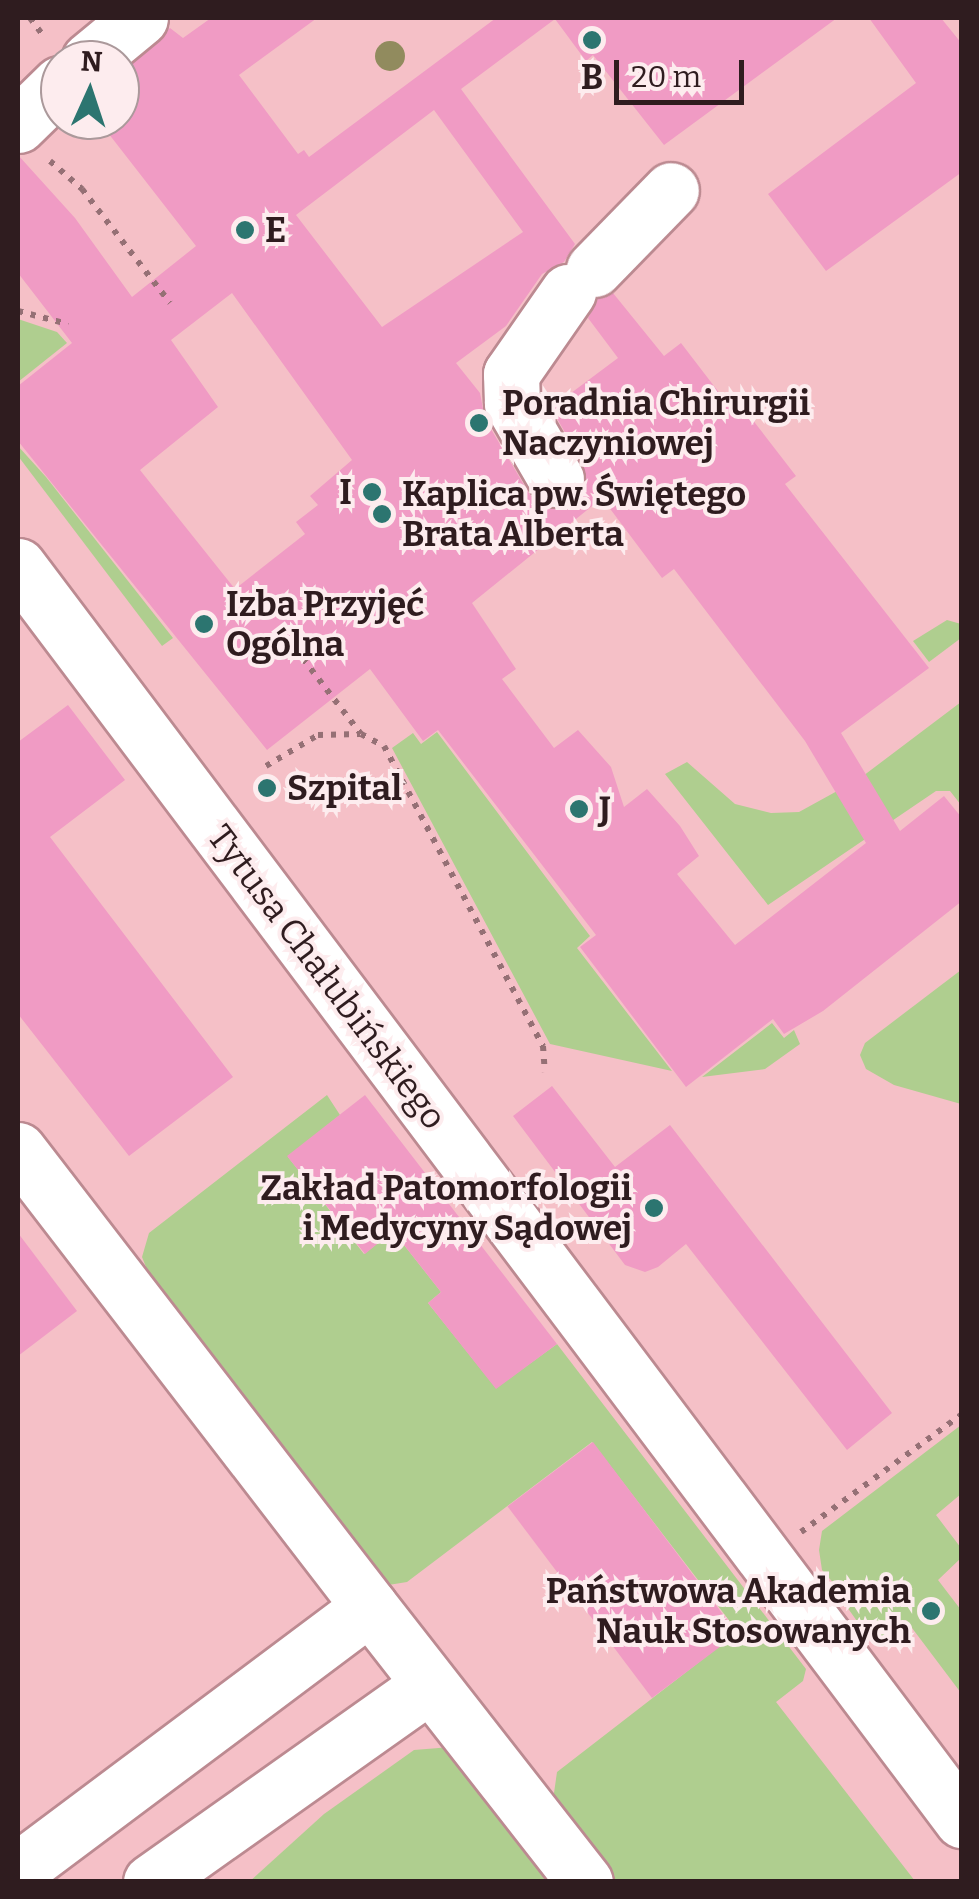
<!DOCTYPE html>
<meta charset="utf-8">
<style>
body{margin:0}
#map{position:relative;width:979px;height:1899px;overflow:hidden;background:#f5c0c7;font-family:Bitter,serif}
div>[style]{position:absolute}
.green>*{inset:0;background:#afce8f}
.building>*{inset:0;background:#f09bc4;transform-origin:0 0}
.path>*{height:6px;margin-top:-3px;transform-origin:0;background:repeating-linear-gradient(90deg,#957075 0 5px,transparent 0 13px)}
.roads{filter:drop-shadow(2px 0 #bc8a91) drop-shadow(-2px 0 #bc8a91) drop-shadow(0 2px #bc8a91) drop-shadow(0 -2px #bc8a91)}
.minor>*{height:55px;margin:-27.5px;padding:0 27.5px;transform-origin:27.5px;border-radius:27.5px;background:#fff}
.trees>*{width:30px;height:30px;margin:-15px;border-radius:50%;background:#918b5e}
.dots>*{width:28px;height:28px;translate:-50% -50%;box-sizing:border-box;border:5px solid #fdecee;border-radius:50%}
span{translate:-50% -50%;white-space:nowrap;text-align:center;line-height:1.15;-webkit-text-stroke:8px #fdecee;paint-order:stroke}
.poi-label{font-size:35px;color:#2f1c1f;font-weight:700}
.left{translate:0 -50%;text-align:left}
.right{translate:-100% -50%;text-align:right}
.street-label{font-size:35px;color:#2f1c1f}
.frame{position:absolute;inset:0;border:20px solid #2f1c1f;pointer-events:none}
.north{position:absolute;left:40px;top:40px;width:100px;height:100px;box-sizing:border-box;background:#fdecee;border:2px solid #ab999b;border-radius:50%;rotate:3deg;font-size:28px;font-weight:700;line-height:40px;text-align:center;color:#2f1c1f}
.north::after{content:'';display:block;margin:auto;width:35px;height:45px;background:#2c7570;clip-path:polygon(50% 0,100% 100%,50% 72%,0 100%)}
.scale{position:absolute;left:614px;top:60px;width:130px;height:45px;box-sizing:border-box;border:5px solid #2f1c1f;border-top:0;padding-left:12px;font-size:30px;line-height:35px;white-space:nowrap;color:#2f1c1f;-webkit-text-stroke:8px #fdecee;paint-order:stroke}
</style>
<div id="map">
<div class="green">
<i style="clip-path:polygon(18px 319px,57px 332px,67px 343px,18px 382px)"></i>
<i style="clip-path:polygon(18px 446px,46px 477px,173px 638px,162px 646px,18px 456px)"></i>
<i style="clip-path:polygon(947px 620px,961px 624px,961px 638px,929px 662px,913px 641px)"></i>
<i style="clip-path:polygon(961px 702px,961px 805px,950px 791px,936px 791px,768px 905px,665px 774px,687px 762px,735px 804px,771px 813px,799px 812px,859px 779px)"></i>
<i style="clip-path:polygon(437px 732px,590px 936px,577px 948px,672px 1071px,550px 1044px,392px 748px,413px 733px,421px 744px)"></i>
<i style="clip-path:polygon(961px 970px,961px 1104px,894px 1085px,866px 1069px,860px 1055px,865px 1043px)"></i>
<i style="clip-path:polygon(772px 1023px,784px 1038px,794px 1030px,800px 1044px,765px 1069px,702px 1077px)"></i>
<i style="clip-path:polygon(327px 1095px,340px 1115px,288px 1157px,364px 1254px,393px 1231px,441px 1292px,428px 1303px,496px 1388px,557px 1344px,806px 1669px,803px 1681px,776px 1702px,915px 1881px,603px 1881px,552px 1807px,557px 1772px,738px 1632px,592px 1442px,407px 1582px,382px 1586px,150px 1277px,142px 1257px,149px 1233px)"></i>
<i style="clip-path:polygon(961px 1425px,961px 1494px,936px 1515px,961px 1548px,961px 1558px,938px 1580px,961px 1610px,961px 1693px,906px 1620px,877px 1640px,869px 1638px,847px 1607px,851px 1603px,822px 1570px,819px 1550px,822px 1531px)"></i>
<i style="clip-path:polygon(451px 1747px,556px 1882px,249px 1882px,324px 1814px,414px 1750px)"></i>
</div>
<div class="building">
<i style="clip-path:polygon(evenodd,211px 18px,317px 18px,239px 75px,298px 154px,304px 150px,309px 157px,496px 18px,837px 18px,664px 145px,593px 55px,586px 61px,555px 19px,461px 89px,575px 244px,564px 262px,542px 274px,506px 326px,456px 363px,480px 393px,485px 419px,530px 495px,557px 510px,583px 494px,583px 464px,551px 408px,618px 358px,588px 318px,598px 299px,613px 293px,664px 356px,681px 343px,727px 403px,735px 397px,796px 476px,785px 484px,929px 668px,841px 733px,900px 831px,944px 796px,962px 818px,962px 901px,823px 1011px,784px 1034px,773px 1019px,686px 1087px,580px 947px,596px 935px,438px 730px,423px 741px,370px 669px,267px 750px,18px 441px,18px 386px,72px 343px,18px 273px,18px 155px,75px 218px,132px 297px,196px 246px,98px 120px,120px 120px,120px 75px,170px 28px,183px 38px,211px 18px,434px 110px,523px 232px,382px 327px,296px 215px,434px 110px,211px 18px,232px 293px,352px 460px,310px 496px,318px 505px,296px 522px,305px 534px,235px 589px,140px 470px,218px 407px,171px 340px,232px 293px,211px 18px,602px 498px,662px 578px,674px 569px,805px 741px,866px 843px,735px 945px,677px 874px,699px 856px,680px 826px,647px 789px,624px 807px,611px 767px,578px 730px,554px 748px,502px 679px,516px 669px,472px 603px,602px 498px)"></i>
<i style="clip-path:polygon(869px 18px,941px 18px,962px 44px,962px 172px,826px 271px,768px 194px,916px 83px)"></i>
<i style="clip-path:polygon(68px 705px,125px 780px,50px 837px,233px 1077px,129px 1156px,18px 1014px,18px 742px)"></i>
<i style="clip-path:polygon(552px 1086px,615px 1167px,670px 1125px,892px 1413px,847px 1450px,686px 1244px,658px 1267px,645px 1272px,625px 1265px,513px 1116px)"></i>
<i style="clip-path:polygon(365px 1095px,557px 1344px,496px 1389px,428px 1303px,441px 1292px,393px 1231px,365px 1254px,287px 1156px)"></i>
<i style="clip-path:polygon(18px 1233px,77px 1311px,18px 1356px)"></i>
<i style="left:593px;top:1442px;width:240px;height:107px;rotate:53deg"></i>
</div>
<div class="path">
<i style="left:30px;top:18px;width:25px;rotate:53deg"></i>
<i style="left:50px;top:161px;width:43px;rotate:41.2deg"></i>
<i style="left:82px;top:189px;width:144px;rotate:52.3deg"></i>
<i style="left:18px;top:311px;width:52px;rotate:14.6deg"></i>
<i style="left:287px;top:638px;width:121px;rotate:52.4deg"></i>
<i style="left:361px;top:734px;width:26px;rotate:28deg"></i>
<i style="left:384px;top:746px;width:340px;rotate:62.1deg"></i>
<i style="left:543px;top:1046px;width:26px;rotate:86deg"></i>
<i style="left:266px;top:766px;width:61px;rotate:-30.8deg"></i>
<i style="left:318px;top:735px;width:42px;rotate:-1.4deg"></i>
<i style="left:801px;top:1532px;width:200px;rotate:-36.2deg"></i>
</div>
<div class="roads">
<div class="minor">
<i style="left:89px;top:60px;width:66px;rotate:-39.5deg"></i>
<i style="left:18px;top:125px;width:59px;rotate:-44.3deg"></i>
<i style="left:594px;top:269px;width:110px;rotate:-45.7deg"></i>
<i style="left:556px;top:479px;width:88px;rotate:-120.1deg"></i>
<i style="left:512px;top:403px;width:29px;rotate:-92deg"></i>
<i style="left:511px;top:374px;width:100px;rotate:-55.2deg"></i>
<i style="left:18px;top:566px;width:1570px;rotate:53.03deg"></i>
<i style="left:18px;top:1150px;width:577px;rotate:52.4deg"></i>
<i style="left:18px;top:1870px;width:439px;rotate:-36.8deg"></i>
<i style="left:370px;top:1607px;width:349px;rotate:52deg"></i>
<i style="left:151px;top:1882px;width:341px;rotate:-35.3deg"></i>
</div>
</div>
<div class="trees">
<i style="left:390px;top:56px"></i>
</div>
<div class="dots">
<i style="left:592px;top:40px;background:#2c7570"></i>
<i style="left:245px;top:230px;background:#2c7570"></i>
<i style="left:479px;top:423px;background:#2c7570"></i>
<i style="left:372px;top:492px;background:#2c7570"></i>
<i style="left:382px;top:514px;background:#2c7570"></i>
<i style="left:204px;top:624px;background:#2c7570"></i>
<i style="left:267px;top:788px;background:#2c7570"></i>
<i style="left:579px;top:809px;background:#2c7570"></i>
<i style="left:654px;top:1208px;background:#2c7570"></i>
<i style="left:931px;top:1611px;background:#2c7570"></i>
</div>
<div class="poi-label">
<span style="left:592px;top:77px">B</span>
<span class="left" style="left:265px;top:230px">E</span>
<span class="left" style="left:502px;top:423px">Poradnia Chirurgii<br>Naczyniowej</span>
<span class="right" style="left:352px;top:492px">I</span>
<span class="left" style="left:402px;top:514px">Kaplica pw. Świętego<br>Brata Alberta</span>
<span class="left" style="left:226px;top:624px">Izba Przyjęć<br>Ogólna</span>
<span class="left" style="left:287px;top:788px">Szpital</span>
<span class="left" style="left:599px;top:809px">J</span>
<span class="right" style="left:632px;top:1208px">Zakład Patomorfologii<br>i Medycyny Sądowej</span>
<span class="right" style="left:911px;top:1611px">Państwowa Akademia<br>Nauk Stosowanych</span>
</div>
<div class="street-label">
<span style="left:327px;top:977px;rotate:53deg">Tytusa Chałubińskiego</span>
</div>
<div class="frame"></div>
<div class="north">N</div>
<div class="scale">20 m</div>
</div>
